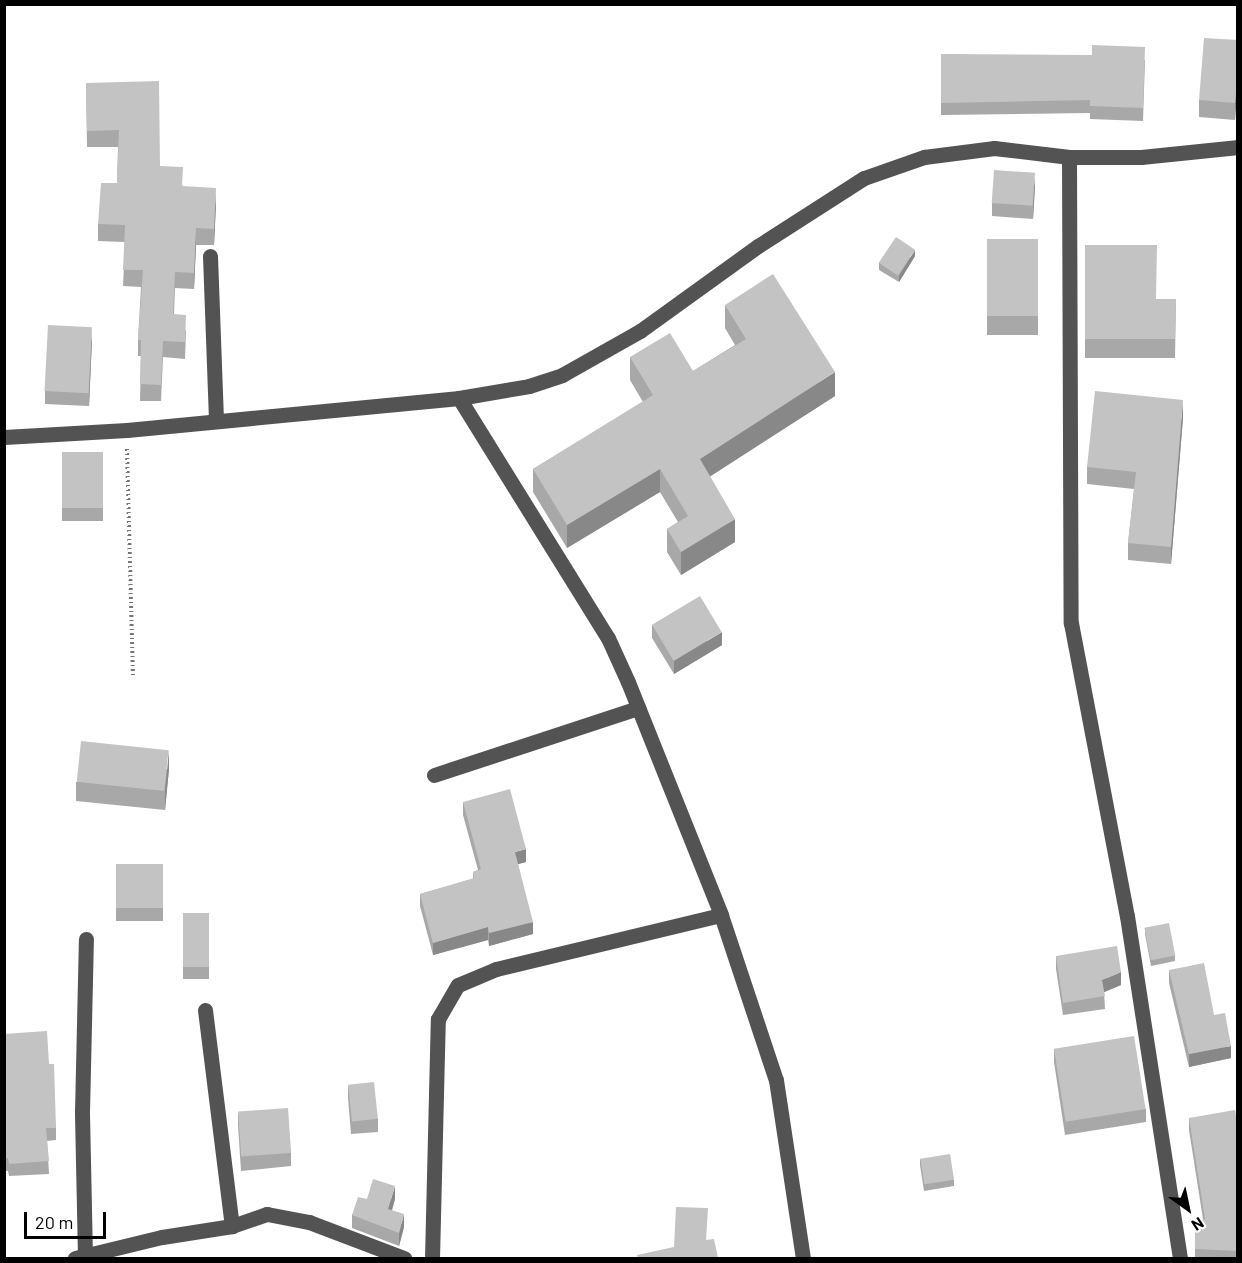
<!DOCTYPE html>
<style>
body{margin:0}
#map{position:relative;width:1242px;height:1263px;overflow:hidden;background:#fff;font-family:Barlow,sans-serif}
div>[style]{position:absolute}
.path>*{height:4px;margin-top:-2px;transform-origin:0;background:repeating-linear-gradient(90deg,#757575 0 1.5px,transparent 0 4.5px)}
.minor>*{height:15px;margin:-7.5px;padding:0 7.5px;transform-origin:7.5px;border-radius:7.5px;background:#535353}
.wall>*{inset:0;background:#a8a8a8;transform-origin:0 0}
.shaded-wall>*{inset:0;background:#888}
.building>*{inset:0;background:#c3c3c3;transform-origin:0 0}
span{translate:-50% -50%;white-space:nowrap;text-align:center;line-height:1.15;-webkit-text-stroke:5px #fff;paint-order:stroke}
.frame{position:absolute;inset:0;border:6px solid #000;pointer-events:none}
.north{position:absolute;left:1158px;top:1179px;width:60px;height:60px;-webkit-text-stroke:4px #fff;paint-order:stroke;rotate:147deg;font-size:16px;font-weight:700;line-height:24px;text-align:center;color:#000}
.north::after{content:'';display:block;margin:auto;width:21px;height:27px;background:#000;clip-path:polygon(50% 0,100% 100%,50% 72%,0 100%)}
.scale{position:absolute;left:24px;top:1212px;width:82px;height:27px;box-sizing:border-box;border:3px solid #000;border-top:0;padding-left:8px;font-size:18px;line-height:21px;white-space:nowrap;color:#000;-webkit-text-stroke:4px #fff;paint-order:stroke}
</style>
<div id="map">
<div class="path">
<i style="left:127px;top:449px;width:228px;rotate:88.5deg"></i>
</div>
<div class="minor">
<i style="left:1069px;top:157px;width:466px;rotate:89.8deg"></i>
<i style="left:1071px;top:623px;width:298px;rotate:79.2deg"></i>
<i style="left:1127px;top:916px;width:346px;rotate:81.2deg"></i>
<i style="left:210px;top:256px;width:163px;rotate:87.9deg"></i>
<i style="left:459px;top:398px;width:282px;rotate:58.2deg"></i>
<i style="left:608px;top:638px;width:48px;rotate:65.6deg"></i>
<i style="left:628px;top:682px;width:251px;rotate:68.2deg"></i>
<i style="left:721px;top:915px;width:174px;rotate:71.6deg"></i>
<i style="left:776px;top:1080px;width:180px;rotate:81.4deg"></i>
<i style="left:4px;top:437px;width:123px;rotate:-3.3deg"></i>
<i style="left:127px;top:430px;width:334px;rotate:-5.5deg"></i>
<i style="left:459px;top:398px;width:71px;rotate:-9.7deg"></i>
<i style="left:529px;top:386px;width:35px;rotate:-18deg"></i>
<i style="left:562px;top:375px;width:90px;rotate:-29.4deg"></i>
<i style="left:640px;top:331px;width:145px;rotate:-35.8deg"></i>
<i style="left:758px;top:246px;width:126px;rotate:-32.7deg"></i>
<i style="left:864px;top:178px;width:64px;rotate:-19.3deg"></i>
<i style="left:924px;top:157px;width:71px;rotate:-7.3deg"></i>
<i style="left:994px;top:148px;width:76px;rotate:6.8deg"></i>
<i style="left:1069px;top:157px;width:72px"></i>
<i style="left:1141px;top:157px;width:98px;rotate:-5.9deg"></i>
<i style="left:434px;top:775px;width:215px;rotate:-18.2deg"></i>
<i style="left:205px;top:1010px;width:218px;rotate:82.9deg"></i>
<i style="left:85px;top:1257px;width:145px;rotate:-91.2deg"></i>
<i style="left:82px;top:1112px;width:173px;rotate:-88.7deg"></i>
<i style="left:75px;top:1258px;width:89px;rotate:-13.6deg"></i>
<i style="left:162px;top:1237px;width:71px;rotate:-8.9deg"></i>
<i style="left:232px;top:1226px;width:37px;rotate:-19deg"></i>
<i style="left:267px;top:1214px;width:43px;rotate:10.8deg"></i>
<i style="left:309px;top:1222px;width:102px;rotate:20.8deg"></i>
<i style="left:432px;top:1258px;width:239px;rotate:-88.6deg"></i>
<i style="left:438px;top:1019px;width:39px;rotate:-60deg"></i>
<i style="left:458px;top:985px;width:41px;rotate:-22.8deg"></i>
<i style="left:496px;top:969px;width:231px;rotate:-13.5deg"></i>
</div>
<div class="wall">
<i style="clip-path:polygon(1238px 40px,1235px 120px,1199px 117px,1199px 100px)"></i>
<i style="clip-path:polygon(941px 54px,1145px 60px,1143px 121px,1090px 119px,1090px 113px,941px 115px)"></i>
<i style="clip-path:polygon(86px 83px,160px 166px,183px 186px,216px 204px,214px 245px,196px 245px,194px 289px,175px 288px,174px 314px,186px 331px,185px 359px,163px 357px,161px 401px,140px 401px,141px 356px,138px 356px,138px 340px,141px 287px,123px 286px,125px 242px,98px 241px,98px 224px,117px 183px,118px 147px,87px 147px)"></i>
<i style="clip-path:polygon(1035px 185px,1033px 219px,992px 216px,992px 203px)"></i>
<i style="left:987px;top:239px;width:51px;height:96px"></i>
<i style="clip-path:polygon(1085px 245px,1156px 299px,1176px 299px,1175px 358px,1085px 358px)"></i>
<i style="clip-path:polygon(915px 256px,899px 282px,879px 270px,879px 263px)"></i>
<i style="clip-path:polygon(725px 305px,835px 396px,710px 476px,735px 542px,681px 575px,667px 552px,667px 529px,678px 522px,660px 492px,567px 548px,533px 492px,533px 469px,643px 402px,630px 380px,630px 357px,693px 371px,735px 345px,725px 328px)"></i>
<i style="clip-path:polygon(92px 340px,89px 406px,45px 404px,45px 391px)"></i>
<i style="clip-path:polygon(1183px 418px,1171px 564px,1128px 560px,1128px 543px,1134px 489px,1087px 484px,1087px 467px)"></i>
<i style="left:103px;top:452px;width:69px;height:41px;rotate:90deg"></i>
<i style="clip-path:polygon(652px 625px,722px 645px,674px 674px,652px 638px)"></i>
<i style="clip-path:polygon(169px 769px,165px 810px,76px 801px,76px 782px)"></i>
<i style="clip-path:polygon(463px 802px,526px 862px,518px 864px,533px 934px,489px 946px,488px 940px,433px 955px,420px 906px,420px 894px,473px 879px,473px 872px,478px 870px,463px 815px)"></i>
<i style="left:116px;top:864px;width:47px;height:57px"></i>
<i style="left:183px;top:913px;width:26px;height:66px"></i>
<i style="clip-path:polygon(1145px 928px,1175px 955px,1175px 961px,1151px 966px,1145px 934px)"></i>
<i style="clip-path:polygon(1056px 956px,1121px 985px,1104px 992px,1105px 1009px,1063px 1015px,1056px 969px)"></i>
<i style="clip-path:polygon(1169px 970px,1214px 1015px,1231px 1058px,1189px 1067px,1169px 983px)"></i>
<i style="clip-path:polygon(4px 1034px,49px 1064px,56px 1128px,56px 1140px,47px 1141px,49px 1174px,9px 1176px,8px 1171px,4px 1171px)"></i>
<i style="clip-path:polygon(1054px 1049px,1146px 1109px,1146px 1122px,1065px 1135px,1054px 1062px)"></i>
<i style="clip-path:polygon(348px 1085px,378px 1119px,378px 1132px,351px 1134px,348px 1098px)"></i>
<i style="clip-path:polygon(238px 1113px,291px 1153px,291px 1166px,241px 1171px,238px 1125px)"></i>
<i style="clip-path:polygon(1189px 1118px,1238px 1127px,1238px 1258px,1195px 1258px,1195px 1219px,1203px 1219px,1189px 1130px)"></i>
<i style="clip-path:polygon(920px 1159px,954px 1180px,954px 1186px,924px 1191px,920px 1165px)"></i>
<i style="clip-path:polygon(367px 1199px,395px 1199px,392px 1211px,404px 1227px,399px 1246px,352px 1228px,352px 1215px)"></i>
</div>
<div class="shaded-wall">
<i style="clip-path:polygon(1238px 67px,1238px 84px,1235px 120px,1235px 103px)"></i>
<i style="clip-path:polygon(1035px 173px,1035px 185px,1033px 219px,1033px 206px)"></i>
<i style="clip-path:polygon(216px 188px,216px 204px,214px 245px,214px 229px)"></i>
<i style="clip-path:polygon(196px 228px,196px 245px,194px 289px,194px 273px)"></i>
<i style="clip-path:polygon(915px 250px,915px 256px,899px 282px,899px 276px)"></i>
<i style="clip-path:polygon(92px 327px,92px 340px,89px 406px,89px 393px)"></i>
<i style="clip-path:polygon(835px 372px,835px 396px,700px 483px,700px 459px)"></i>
<i style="clip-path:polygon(1183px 400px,1183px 418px,1171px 564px,1171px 547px)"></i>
<i style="clip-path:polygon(660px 469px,660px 492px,567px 548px,567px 525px)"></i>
<i style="clip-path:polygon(735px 519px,735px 542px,681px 575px,681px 552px)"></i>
<i style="clip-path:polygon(722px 632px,722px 645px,674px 674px,674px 661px)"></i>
<i style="clip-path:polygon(169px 750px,169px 769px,165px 810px,165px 791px)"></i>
<i style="clip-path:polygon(526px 849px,526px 862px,515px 865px,515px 852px)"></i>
<i style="clip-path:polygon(533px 922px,533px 934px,489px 946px,489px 933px)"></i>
<i style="clip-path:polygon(488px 927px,488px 940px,433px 955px,433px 943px)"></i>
<i style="clip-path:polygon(1121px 972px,1121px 985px,1102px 993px,1102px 980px)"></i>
<i style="clip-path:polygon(1231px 1046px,1231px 1058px,1189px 1067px,1189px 1054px)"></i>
<i style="clip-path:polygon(395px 1186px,395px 1199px,388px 1222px,388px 1209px)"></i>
<i style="clip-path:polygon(404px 1214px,404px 1227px,399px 1246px,399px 1233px)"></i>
</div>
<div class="building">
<i style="clip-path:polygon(1204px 38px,1238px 40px,1238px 67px,1235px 103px,1199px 100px)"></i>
<i style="clip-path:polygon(1092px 45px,1145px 47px,1143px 108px,1090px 106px,1090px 100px,941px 103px,941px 54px,1092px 55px)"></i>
<i style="clip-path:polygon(159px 81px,160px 166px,183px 167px,182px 186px,216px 188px,214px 229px,196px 228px,194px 273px,175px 272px,173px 314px,186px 315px,185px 342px,163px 341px,161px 385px,140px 384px,141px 340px,138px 340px,143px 270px,123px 270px,125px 225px,98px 224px,101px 183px,117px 183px,119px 130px,87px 131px,86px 83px)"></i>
<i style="left:994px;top:170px;width:41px;height:33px;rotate:4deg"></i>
<i style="left:896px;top:237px;width:23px;height:31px;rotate:34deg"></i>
<i style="left:987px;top:239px;width:51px;height:77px"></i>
<i style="clip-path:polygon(1085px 245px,1157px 245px,1156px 299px,1176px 299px,1175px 339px,1085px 339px)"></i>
<i style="clip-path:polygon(773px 274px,835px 372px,700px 459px,735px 519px,681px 552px,667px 529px,688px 516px,660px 469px,567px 525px,533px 469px,653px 395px,630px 357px,670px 333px,693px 371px,746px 339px,725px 305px)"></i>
<i style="left:48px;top:325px;width:44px;height:66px;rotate:3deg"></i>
<i style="clip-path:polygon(1095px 391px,1183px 400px,1171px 547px,1128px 543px,1136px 472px,1087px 467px)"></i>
<i style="left:103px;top:452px;width:56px;height:41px;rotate:90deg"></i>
<i style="left:700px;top:596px;width:42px;height:56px;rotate:59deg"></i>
<i style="left:81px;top:741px;width:88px;height:41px;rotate:6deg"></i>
<i style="clip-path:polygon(510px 789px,526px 849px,515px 852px,533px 922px,489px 933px,488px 927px,433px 943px,420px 894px,474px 878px,473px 872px,481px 869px,463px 802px)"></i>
<i style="left:116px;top:864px;width:47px;height:44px"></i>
<i style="left:183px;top:913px;width:26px;height:54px"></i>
<i style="left:1169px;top:923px;width:33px;height:25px;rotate:79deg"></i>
<i style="clip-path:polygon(1117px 946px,1121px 972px,1102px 980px,1105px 996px,1063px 1003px,1056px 956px)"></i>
<i style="clip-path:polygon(1204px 963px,1214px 1015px,1225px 1013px,1231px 1046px,1189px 1054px,1169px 970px)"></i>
<i style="clip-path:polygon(47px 1031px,49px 1064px,54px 1064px,56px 1128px,46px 1128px,49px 1161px,9px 1164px,8px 1158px,4px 1158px,4px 1034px)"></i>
<i style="left:1134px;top:1036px;width:74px;height:81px;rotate:81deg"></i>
<i style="left:374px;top:1082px;width:37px;height:26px;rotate:84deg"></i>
<i style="left:288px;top:1108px;width:45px;height:50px;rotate:86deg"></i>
<i style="clip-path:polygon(1235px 1110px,1238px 1127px,1238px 1251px,1195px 1249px,1195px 1219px,1205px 1219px,1189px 1118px)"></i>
<i style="left:950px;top:1154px;width:26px;height:30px;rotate:81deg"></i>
<i style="clip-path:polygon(373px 1179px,395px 1186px,388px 1209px,404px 1214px,399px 1233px,352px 1215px,358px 1197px,367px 1199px)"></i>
<i style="clip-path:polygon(676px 1207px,708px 1208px,706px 1240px,714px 1239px,718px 1258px,638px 1258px,637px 1255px,674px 1247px)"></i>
</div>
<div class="frame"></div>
<div class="north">N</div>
<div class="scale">20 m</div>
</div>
